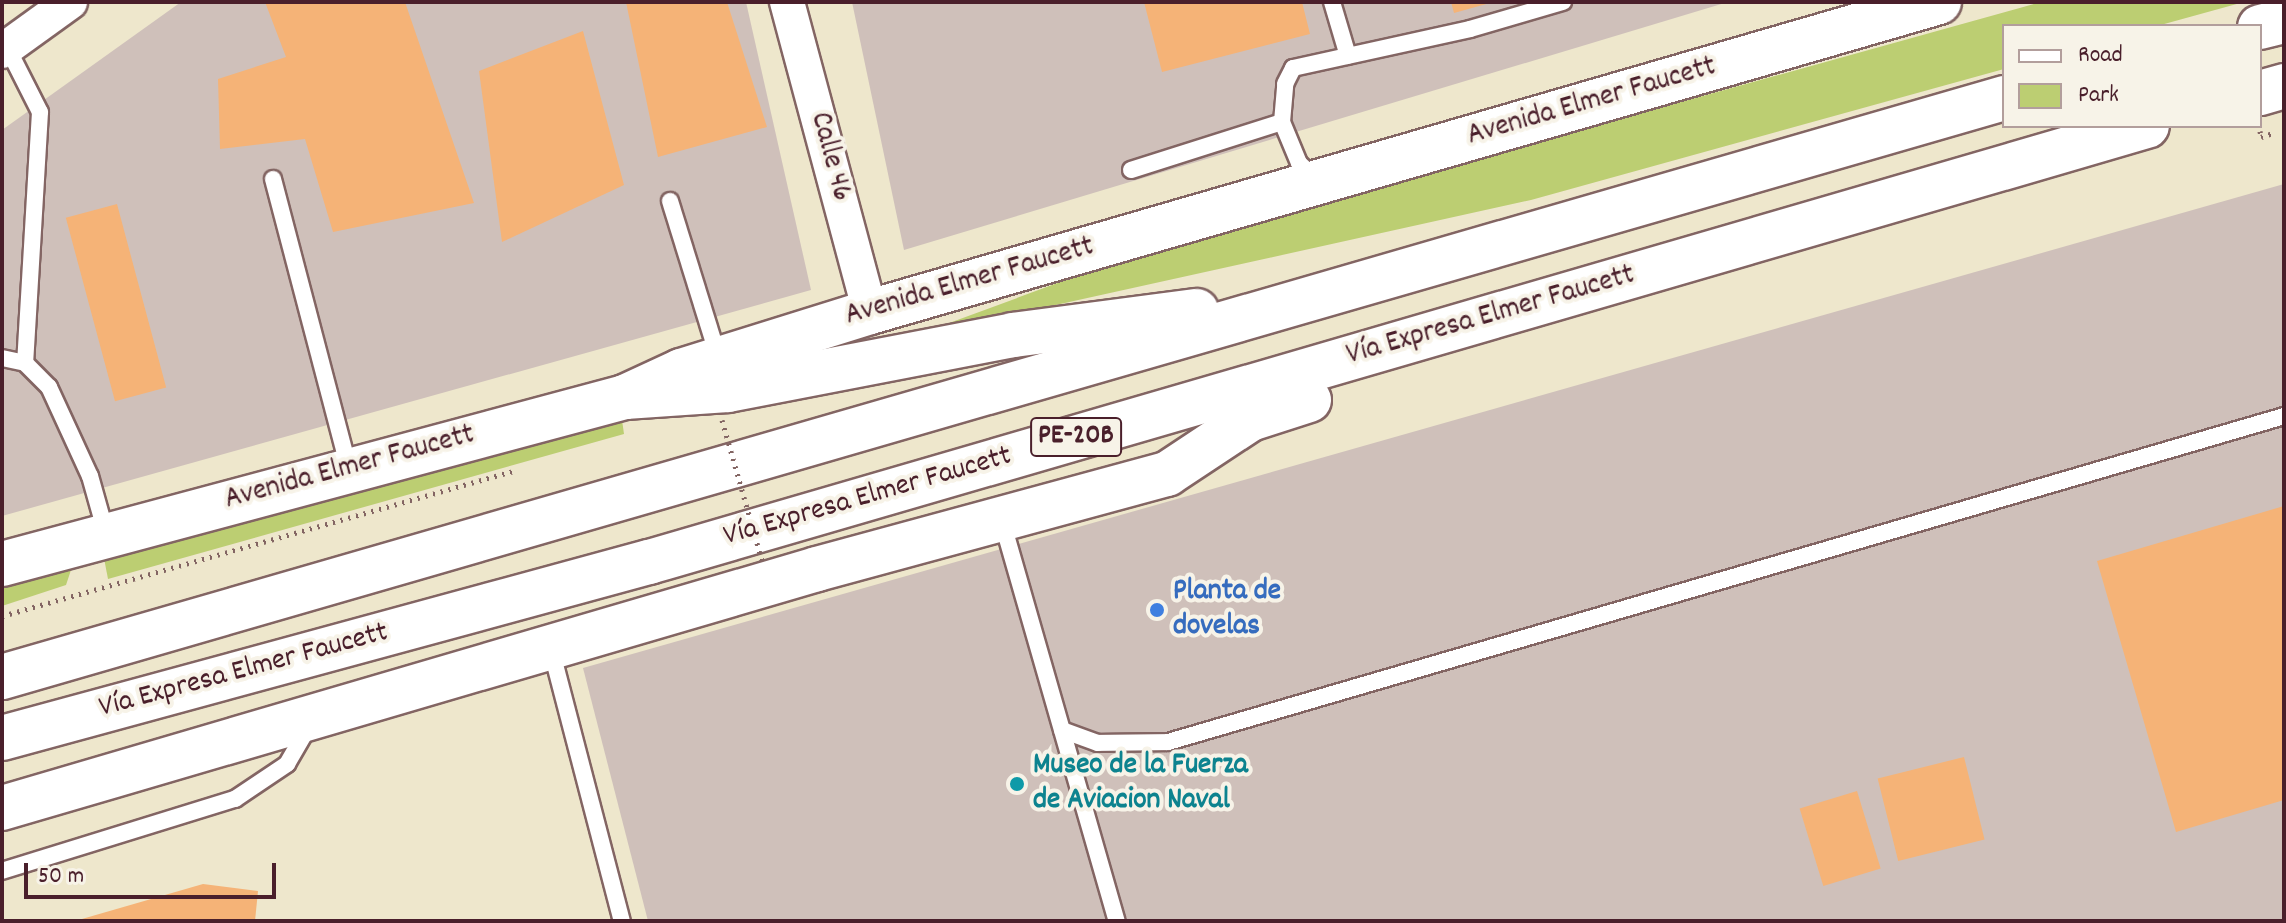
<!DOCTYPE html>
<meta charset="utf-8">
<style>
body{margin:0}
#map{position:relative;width:2286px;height:923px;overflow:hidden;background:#eee7cc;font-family:Dekko,sans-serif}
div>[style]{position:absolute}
.industrial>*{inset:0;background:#cfc0ba}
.green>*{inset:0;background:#bcce72}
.building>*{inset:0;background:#f5b377;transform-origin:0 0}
.path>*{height:5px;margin-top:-2.5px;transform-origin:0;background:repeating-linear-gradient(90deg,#836563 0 2px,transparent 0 8px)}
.roads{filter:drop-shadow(2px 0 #836563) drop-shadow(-2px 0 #836563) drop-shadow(0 2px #836563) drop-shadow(0 -2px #836563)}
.service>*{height:16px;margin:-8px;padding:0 8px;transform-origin:8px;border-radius:8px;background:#fff}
.minor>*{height:34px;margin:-17px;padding:0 17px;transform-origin:17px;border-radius:17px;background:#fff}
.secondary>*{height:44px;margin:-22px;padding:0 22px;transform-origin:22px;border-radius:22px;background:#fff}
.trunk>*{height:44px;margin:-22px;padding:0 22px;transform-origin:22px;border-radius:22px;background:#fff}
.path-bridge>*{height:5px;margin-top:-2.5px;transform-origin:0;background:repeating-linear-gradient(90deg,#836563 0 2px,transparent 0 8px)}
.dots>*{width:22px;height:22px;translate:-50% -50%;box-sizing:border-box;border:4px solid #f7f3e8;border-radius:50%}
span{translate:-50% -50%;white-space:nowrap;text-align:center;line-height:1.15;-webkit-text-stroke:8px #f7f3e8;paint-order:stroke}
.shield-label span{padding:2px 6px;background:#f7f3e8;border:2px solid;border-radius:6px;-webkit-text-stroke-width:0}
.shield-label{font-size:28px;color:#4a1f2b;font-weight:700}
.street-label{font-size:30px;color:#4a1f2b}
.shop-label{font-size:30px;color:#366cbe;font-weight:700}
.left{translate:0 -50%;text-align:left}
.culture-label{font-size:30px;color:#0d838f;font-weight:700}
.frame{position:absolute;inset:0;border:4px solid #4a1f2b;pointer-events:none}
.legend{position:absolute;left:2002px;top:24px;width:260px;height:104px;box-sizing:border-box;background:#f7f3e8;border:2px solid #b29e9c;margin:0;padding:10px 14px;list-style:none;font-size:24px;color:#4a1f2b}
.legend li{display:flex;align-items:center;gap:16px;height:40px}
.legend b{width:40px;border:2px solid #b29e9c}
.scale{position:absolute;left:24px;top:863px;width:252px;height:36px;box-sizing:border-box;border:4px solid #4a1f2b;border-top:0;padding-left:10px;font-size:24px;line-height:28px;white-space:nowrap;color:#4a1f2b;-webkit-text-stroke:6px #f7f3e8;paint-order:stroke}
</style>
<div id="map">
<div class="industrial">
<i style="clip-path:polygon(181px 2px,746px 2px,811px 290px,2px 516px,2px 130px)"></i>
<i style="clip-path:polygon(852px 2px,1728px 2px,904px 250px)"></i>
<i style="clip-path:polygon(2284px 184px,2284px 921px,648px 921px,583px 668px)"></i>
</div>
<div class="green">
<i style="clip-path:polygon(2041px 2px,2244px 2px,2157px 26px,2004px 26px,2004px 69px,1531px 200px,911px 337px,1142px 252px)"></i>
<i style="clip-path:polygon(622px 420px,624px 434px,108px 579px,103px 553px)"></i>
<i style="clip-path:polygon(75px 558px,66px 585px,2px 606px,2px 581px)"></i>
</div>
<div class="building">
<i style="clip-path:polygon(265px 2px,405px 2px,474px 203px,333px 232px,305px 139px,220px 149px,218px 79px,286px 57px)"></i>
<i style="clip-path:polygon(626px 2px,727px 2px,767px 127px,658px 157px)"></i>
<i style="clip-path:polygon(1144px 2px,1302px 2px,1310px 34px,1162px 72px)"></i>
<i style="clip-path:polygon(1451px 2px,1490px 2px,1490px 3px,1454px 13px)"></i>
<i style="clip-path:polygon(583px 31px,624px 185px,502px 242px,479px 71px)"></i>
<i style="left:117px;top:204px;width:190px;height:53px;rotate:75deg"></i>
<i style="clip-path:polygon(2284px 506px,2284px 800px,2176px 832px,2097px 561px)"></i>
<i style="left:1964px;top:757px;width:85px;height:89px;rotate:76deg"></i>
<i style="left:1857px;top:791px;width:81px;height:60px;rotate:73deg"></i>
<i style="clip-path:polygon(203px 884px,258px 891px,255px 921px,75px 921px)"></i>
</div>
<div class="path">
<i style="left:2260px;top:131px;width:6px;rotate:81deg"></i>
<i style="left:2261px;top:137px;width:13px;rotate:-18deg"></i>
<i style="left:2px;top:616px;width:535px;rotate:-15.83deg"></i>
</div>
<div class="roads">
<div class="service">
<i style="left:1332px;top:2px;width:56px;rotate:73.5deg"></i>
<i style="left:7px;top:47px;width:73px;rotate:63.1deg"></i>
<i style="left:40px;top:112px;width:251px;rotate:93.4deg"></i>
<i style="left:1131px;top:170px;width:158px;rotate:-17.6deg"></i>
<i style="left:1315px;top:178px;width:22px;rotate:-137deg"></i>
<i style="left:1299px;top:163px;width:44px;rotate:-112.5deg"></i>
<i style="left:1282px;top:122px;width:38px;rotate:-85deg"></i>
<i style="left:1285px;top:84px;width:18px;rotate:-63deg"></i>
<i style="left:1293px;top:68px;width:181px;rotate:-12.4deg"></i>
<i style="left:1470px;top:29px;width:97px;rotate:-16.2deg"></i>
<i style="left:273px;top:179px;width:299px;rotate:75.3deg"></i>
<i style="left:670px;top:201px;width:165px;rotate:72.8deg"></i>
<i style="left:2px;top:358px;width:24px;rotate:12deg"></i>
<i style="left:25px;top:363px;width:34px;rotate:45deg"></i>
<i style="left:49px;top:387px;width:98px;rotate:65.3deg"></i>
<i style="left:90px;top:476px;width:59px;rotate:74.3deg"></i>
<i style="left:1002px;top:521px;width:416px;rotate:74deg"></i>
<i style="left:551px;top:649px;width:281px;rotate:75.4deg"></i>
<i style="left:1062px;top:730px;width:38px;rotate:20deg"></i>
<i style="left:1098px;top:743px;width:70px;rotate:-0.8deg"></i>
<i style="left:1168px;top:742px;width:1163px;rotate:-16.28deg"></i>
<i style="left:2px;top:871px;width:244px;rotate:-17.2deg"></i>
<i style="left:235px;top:799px;width:63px;rotate:-33.9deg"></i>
<i style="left:287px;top:764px;width:44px;rotate:-59.9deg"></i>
</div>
<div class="minor">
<i style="left:787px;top:2px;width:321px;rotate:75deg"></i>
<i style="left:2px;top:51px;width:84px;rotate:-35.8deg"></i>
</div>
<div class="secondary">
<i style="left:2px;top:564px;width:645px;rotate:-15.01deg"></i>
<i style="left:625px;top:397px;width:62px;rotate:-24.9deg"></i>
<i style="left:681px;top:371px;width:198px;rotate:-17.3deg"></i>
<i style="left:870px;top:312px;width:1113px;rotate:-16.17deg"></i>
<i style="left:2px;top:808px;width:849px;rotate:-16.34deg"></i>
<i style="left:817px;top:569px;width:363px;rotate:-15.2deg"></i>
</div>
<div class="trunk">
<i style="left:2260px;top:27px;width:25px;rotate:-14deg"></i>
<i style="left:2260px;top:93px;width:25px;rotate:-16deg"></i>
<i style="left:625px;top:397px;width:103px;rotate:-3.9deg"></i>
<i style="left:728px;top:390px;width:290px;rotate:-10.9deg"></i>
<i style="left:1013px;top:335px;width:185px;rotate:-7.5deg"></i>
<i style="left:1167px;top:474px;width:100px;rotate:-33.5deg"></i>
<i style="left:1250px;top:419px;width:62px;rotate:-17.9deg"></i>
<i style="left:2px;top:677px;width:2084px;rotate:-16.13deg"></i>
<i style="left:2px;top:738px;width:671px;rotate:-15.22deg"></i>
<i style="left:649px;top:562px;width:1560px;rotate:-16.23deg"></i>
</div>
</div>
<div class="path-bridge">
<i style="left:722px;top:420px;width:146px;rotate:74.1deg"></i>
</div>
<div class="dots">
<i style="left:1157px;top:610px;background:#3f7fe0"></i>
<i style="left:1017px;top:784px;background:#0f9aa8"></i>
</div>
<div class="shield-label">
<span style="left:1076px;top:437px">PE-20B</span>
</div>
<div class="street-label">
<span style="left:1592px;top:103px;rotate:-16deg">Avenida Elmer Faucett</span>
<span style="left:829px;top:157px;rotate:75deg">Calle 46</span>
<span style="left:970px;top:283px;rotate:-16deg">Avenida Elmer Faucett</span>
<span style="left:1491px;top:317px;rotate:-16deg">Vía Expresa Elmer Faucett</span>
<span style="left:350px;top:469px;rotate:-15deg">Avenida Elmer Faucett</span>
<span style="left:868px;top:498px;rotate:-16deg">Vía Expresa Elmer Faucett</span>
<span style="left:244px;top:672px;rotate:-15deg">Vía Expresa Elmer Faucett</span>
</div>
<div class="shop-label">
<span class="left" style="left:1173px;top:610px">Planta de<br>dovelas</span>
</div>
<div class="culture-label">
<span class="left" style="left:1033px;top:784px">Museo de la Fuerza<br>de Aviacion Naval</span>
</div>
<div class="frame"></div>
<ul class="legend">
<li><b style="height:10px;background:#fff"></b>Road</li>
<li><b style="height:22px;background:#bcce72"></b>Park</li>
</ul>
<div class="scale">50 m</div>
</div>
